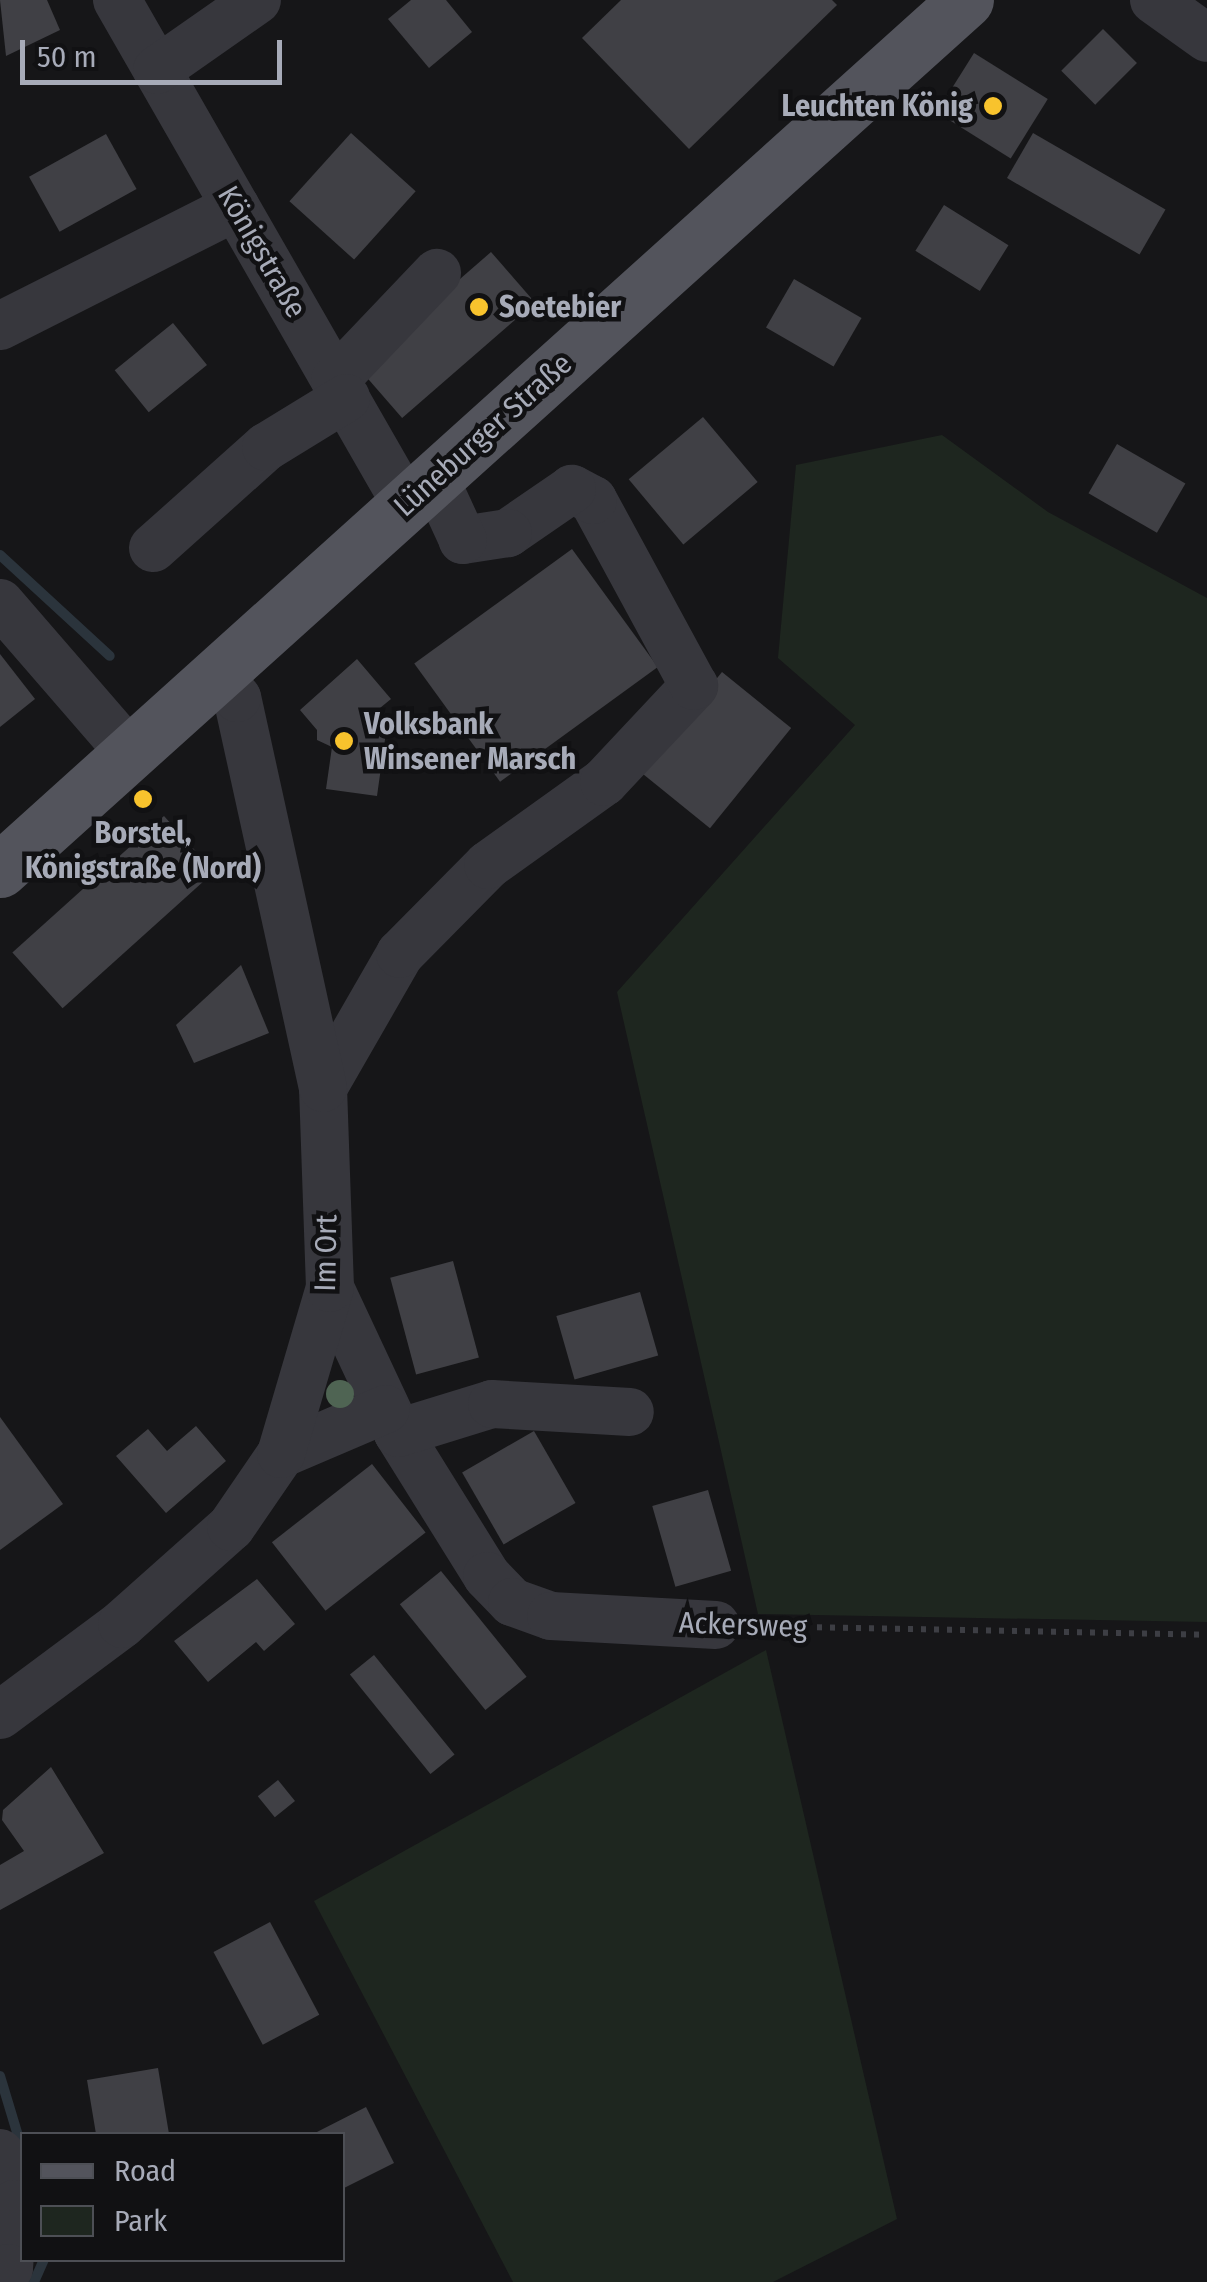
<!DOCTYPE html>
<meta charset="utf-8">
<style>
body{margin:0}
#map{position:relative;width:1207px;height:2282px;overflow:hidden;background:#161618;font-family:"Fira Sans Condensed",sans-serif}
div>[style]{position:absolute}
.green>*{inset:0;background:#1e261f}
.stream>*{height:10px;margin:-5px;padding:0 5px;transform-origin:5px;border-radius:5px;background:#2b343c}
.building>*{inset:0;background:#404045;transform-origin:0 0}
.path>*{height:6px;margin-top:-3px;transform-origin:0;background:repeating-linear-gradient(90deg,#3d3e44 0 5px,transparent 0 13px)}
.minor>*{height:48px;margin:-24px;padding:0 24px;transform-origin:24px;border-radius:24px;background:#37373d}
.major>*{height:55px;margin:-27.5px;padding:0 27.5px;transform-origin:27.5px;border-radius:27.5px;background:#53545c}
.trees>*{width:28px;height:28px;margin:-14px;border-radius:50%;background:#4f6453}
.dots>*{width:28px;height:28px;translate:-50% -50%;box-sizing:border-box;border:5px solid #111113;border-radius:50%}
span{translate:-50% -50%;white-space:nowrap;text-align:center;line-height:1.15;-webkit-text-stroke:9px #111113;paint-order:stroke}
.poi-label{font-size:30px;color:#a7abb8;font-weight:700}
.right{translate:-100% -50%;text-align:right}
.left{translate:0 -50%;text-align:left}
.street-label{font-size:30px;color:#a7abb8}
.legend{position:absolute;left:20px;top:2132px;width:325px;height:130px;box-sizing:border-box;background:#111113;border:2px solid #4d4f55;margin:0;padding:12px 18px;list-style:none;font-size:30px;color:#a7abb8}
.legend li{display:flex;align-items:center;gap:20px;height:50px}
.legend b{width:50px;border:2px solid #4d4f55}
.scale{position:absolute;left:20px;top:40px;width:262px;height:45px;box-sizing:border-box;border:5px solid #a7abb8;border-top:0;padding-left:12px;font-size:30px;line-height:35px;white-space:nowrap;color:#a7abb8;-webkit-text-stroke:8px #111113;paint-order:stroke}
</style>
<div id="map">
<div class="green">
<i style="clip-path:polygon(942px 435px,1048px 512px,1207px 598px,1207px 1622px,758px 1614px,617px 992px,855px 725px,778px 658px,796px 465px)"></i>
<i style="clip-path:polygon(766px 1650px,897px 2219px,773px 2282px,513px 2282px,314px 1901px)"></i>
</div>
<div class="stream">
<i style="left:0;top:555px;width:149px;rotate:42.6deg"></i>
<i style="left:0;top:2076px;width:76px;rotate:73.2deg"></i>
<i style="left:34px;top:2282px;width:24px;rotate:-66deg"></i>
</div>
<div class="building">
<i style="clip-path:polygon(0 0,47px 0,60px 30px,6px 56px)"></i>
<i style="clip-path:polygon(411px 0,446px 0,472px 32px,429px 68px,388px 19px)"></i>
<i style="clip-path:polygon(621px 0,832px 0,837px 5px,689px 149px,582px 38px)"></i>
<i style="left:1103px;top:29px;width:48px;height:59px;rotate:45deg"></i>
<i style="left:974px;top:53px;width:87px;height:70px;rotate:32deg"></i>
<i style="left:351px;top:133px;width:87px;height:92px;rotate:42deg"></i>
<i style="left:1033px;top:133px;width:153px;height:52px;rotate:30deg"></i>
<i style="left:106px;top:134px;width:63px;height:88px;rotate:61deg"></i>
<i style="left:944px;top:205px;width:76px;height:54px;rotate:32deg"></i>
<i style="left:491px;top:252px;width:67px;height:176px;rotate:49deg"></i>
<i style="left:794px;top:279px;width:78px;height:56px;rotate:30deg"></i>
<i style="left:173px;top:323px;width:54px;height:75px;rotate:51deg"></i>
<i style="left:703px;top:417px;width:85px;height:97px;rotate:50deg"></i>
<i style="left:1117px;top:444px;width:79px;height:57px;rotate:30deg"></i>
<i style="left:572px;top:549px;width:146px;height:195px;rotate:54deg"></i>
<i style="clip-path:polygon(0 654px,35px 699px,0 727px)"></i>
<i style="clip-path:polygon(357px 659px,391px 699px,380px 708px,388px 718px,377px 796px,326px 789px,332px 747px,317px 740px,317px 730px,300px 710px)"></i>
<i style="left:722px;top:672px;width:89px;height:129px;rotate:39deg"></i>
<i style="left:164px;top:816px;width:75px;height:204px;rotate:48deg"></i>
<i style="clip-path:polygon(241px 965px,269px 1033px,194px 1063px,176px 1025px)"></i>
<i style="left:453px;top:1261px;width:100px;height:65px;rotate:75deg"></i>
<i style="left:640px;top:1292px;width:66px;height:87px;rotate:74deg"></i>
<i style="clip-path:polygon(0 1417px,63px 1504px,0 1550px)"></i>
<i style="clip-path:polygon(196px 1426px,226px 1461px,166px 1513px,116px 1456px,148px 1429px,167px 1451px)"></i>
<i style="left:534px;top:1431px;width:83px;height:83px;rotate:60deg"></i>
<i style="left:372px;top:1464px;width:87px;height:127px;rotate:52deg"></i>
<i style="left:708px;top:1490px;width:84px;height:58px;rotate:74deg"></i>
<i style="left:441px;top:1571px;width:136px;height:53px;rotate:51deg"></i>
<i style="clip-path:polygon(257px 1579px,295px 1624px,264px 1651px,256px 1642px,208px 1682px,174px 1641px)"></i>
<i style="left:374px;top:1655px;width:128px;height:31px;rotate:51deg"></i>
<i style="clip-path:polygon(51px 1767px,104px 1853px,0 1910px,0 1865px,24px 1851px,2px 1820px,3px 1810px)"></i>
<i style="left:278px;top:1780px;width:27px;height:26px;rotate:51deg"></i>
<i style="left:270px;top:1922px;width:105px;height:64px;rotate:62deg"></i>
<i style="clip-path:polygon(158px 2068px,169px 2134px,96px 2134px,87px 2080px)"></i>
<i style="clip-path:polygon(366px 2107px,394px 2163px,342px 2189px,342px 2134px,313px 2134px)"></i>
</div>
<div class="path">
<i style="left:752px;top:1626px;width:455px;rotate:1.1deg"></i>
</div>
<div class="minor">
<i style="left:117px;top:0;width:581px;rotate:60.17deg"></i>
<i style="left:1154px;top:0;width:65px;rotate:35.6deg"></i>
<i style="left:157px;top:70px;width:122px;rotate:-35deg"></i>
<i style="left:0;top:326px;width:264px;rotate:-26.8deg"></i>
<i style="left:335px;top:380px;width:148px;rotate:-46.4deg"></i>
<i style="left:153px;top:548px;width:152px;rotate:-41.8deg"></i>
<i style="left:266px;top:447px;width:94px;rotate:-31.5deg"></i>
<i style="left:0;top:603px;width:198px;rotate:49.1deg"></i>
<i style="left:323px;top:1088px;width:155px;rotate:-60.1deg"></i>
<i style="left:400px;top:954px;width:125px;rotate:-45.3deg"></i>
<i style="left:488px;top:865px;width:143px;rotate:-35.6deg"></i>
<i style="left:604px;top:782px;width:132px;rotate:-46.8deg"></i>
<i style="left:694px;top:686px;width:212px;rotate:-118.5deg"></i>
<i style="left:593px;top:500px;width:24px;rotate:-152deg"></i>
<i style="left:572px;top:489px;width:78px;rotate:145.5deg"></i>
<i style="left:508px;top:533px;width:46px;rotate:171.2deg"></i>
<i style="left:463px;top:540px;width:67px;rotate:-114.7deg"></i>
<i style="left:330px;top:1288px;width:160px;rotate:64.9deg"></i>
<i style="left:398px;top:1433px;width:168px;rotate:58.1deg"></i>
<i style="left:487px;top:1576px;width:36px;rotate:46deg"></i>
<i style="left:512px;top:1602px;width:41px;rotate:19.7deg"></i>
<i style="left:551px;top:1616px;width:165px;rotate:3.1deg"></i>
<i style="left:398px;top:1433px;width:98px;rotate:-17.1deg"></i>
<i style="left:492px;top:1404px;width:138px;rotate:3.3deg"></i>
<i style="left:281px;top:1454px;width:114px;rotate:-23.2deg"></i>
<i style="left:0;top:1715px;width:152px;rotate:-36.7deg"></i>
<i style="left:122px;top:1624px;width:146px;rotate:-41.7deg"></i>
<i style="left:231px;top:1527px;width:88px;rotate:-55.6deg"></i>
<i style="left:281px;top:1454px;width:173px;rotate:-73.6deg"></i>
<i style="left:330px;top:1288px;width:200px;rotate:-92deg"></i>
<i style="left:323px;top:1088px;width:399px;rotate:-102.4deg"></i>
<i style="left:237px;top:698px;width:31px;rotate:-128deg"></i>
<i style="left:0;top:2153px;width:53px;rotate:74.6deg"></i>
<i style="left:14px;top:2204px;width:64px;rotate:94.5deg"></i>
<i style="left:9px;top:2268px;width:16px;rotate:120deg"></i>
</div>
<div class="major">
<i style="left:0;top:870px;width:1300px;rotate:-42.01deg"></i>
</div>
<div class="trees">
<i style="left:340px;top:1394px"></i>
</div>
<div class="dots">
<i style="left:993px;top:106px;background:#f8c32d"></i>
<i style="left:479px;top:307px;background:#f8c32d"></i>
<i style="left:344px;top:741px;background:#f8c32d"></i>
<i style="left:143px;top:799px;background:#f8c32d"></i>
</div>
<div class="poi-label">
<span class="right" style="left:973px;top:106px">Leuchten König</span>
<span class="left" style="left:499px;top:307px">Soetebier</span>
<span class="left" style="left:364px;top:741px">Volksbank<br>Winsener Marsch</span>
<span style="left:143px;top:850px">Borstel,<br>Königstraße (Nord)</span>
</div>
<div class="street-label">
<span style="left:262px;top:252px;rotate:60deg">Königstraße</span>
<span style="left:483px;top:435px;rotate:-42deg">Lüneburger Straße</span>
<span style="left:326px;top:1253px;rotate:-89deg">Im Ort</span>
<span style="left:743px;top:1625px;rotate:2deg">Ackersweg</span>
</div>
<ul class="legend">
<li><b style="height:12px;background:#53545c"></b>Road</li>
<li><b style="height:28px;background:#1e261f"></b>Park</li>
</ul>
<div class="scale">50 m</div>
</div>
